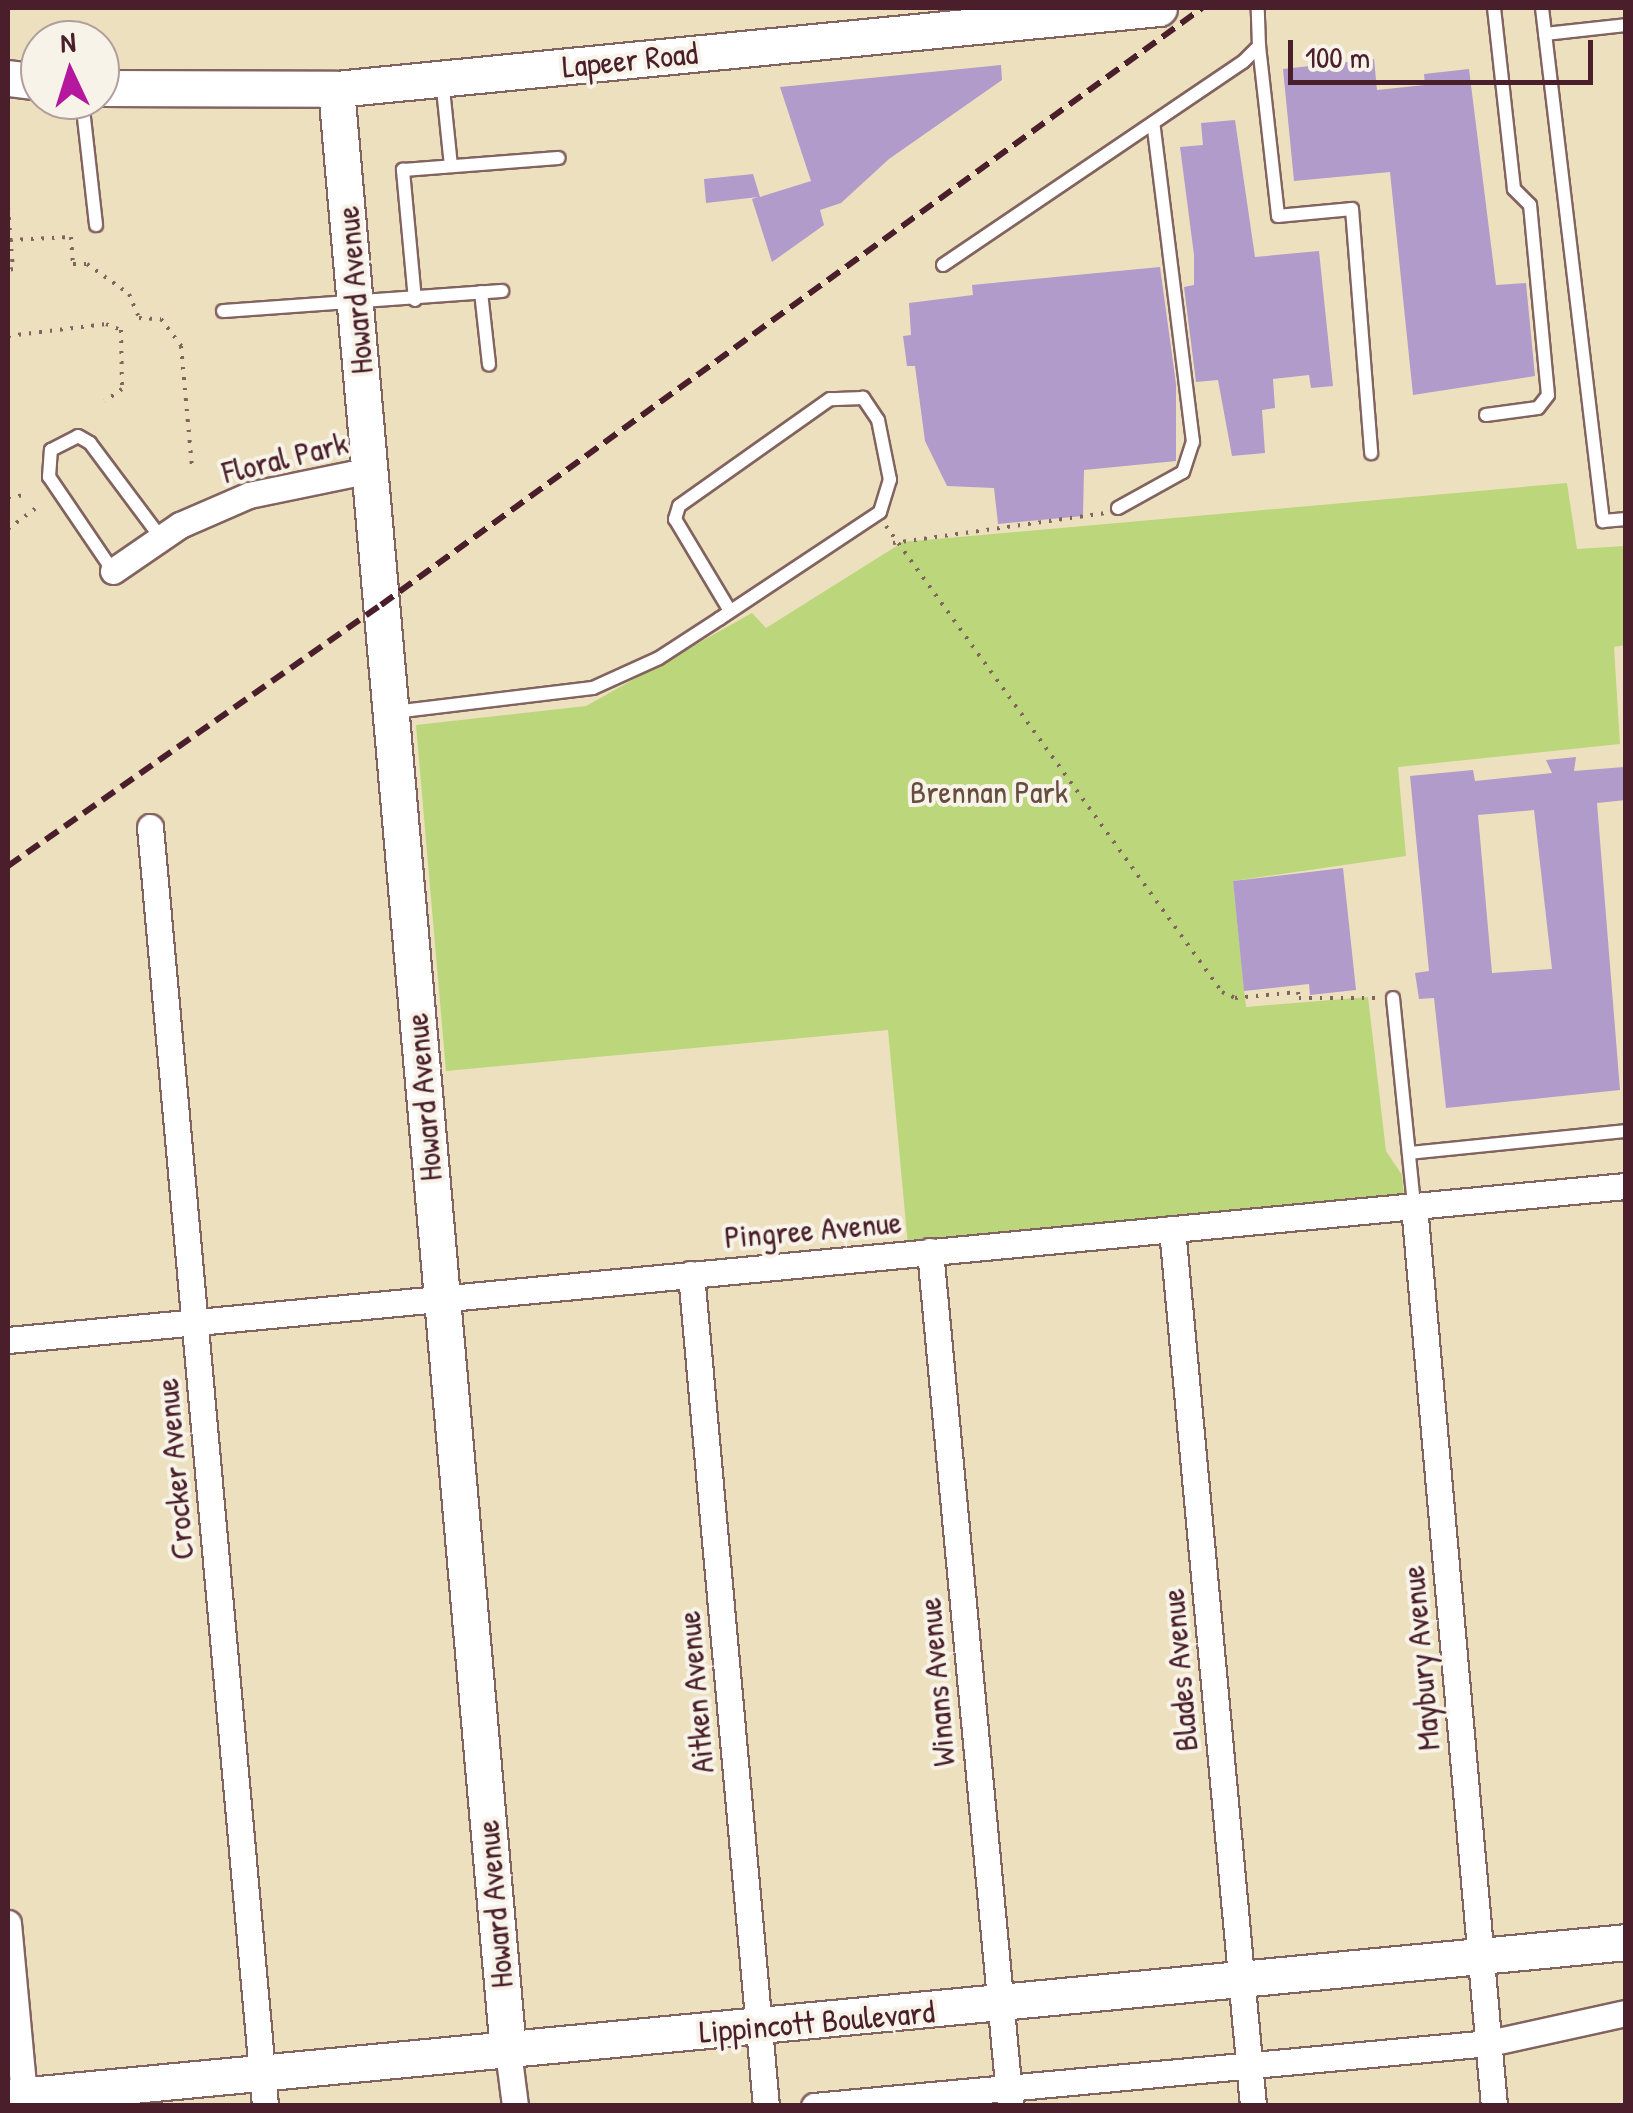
<!DOCTYPE html>
<style>
body{margin:0}
#map{position:relative;width:1633px;height:2113px;overflow:hidden;background:#ede0bf;font-family:"Patrick Hand",sans-serif}
div>[style]{position:absolute}
.green>*{inset:0;background:#bcd67b}
.building>*{inset:0;background:#b09bcb}
.path>*{height:4px;margin-top:-2px;transform-origin:0;background:repeating-linear-gradient(90deg,#83635f 0 2.5px,transparent 0 10.5px)}
.roads{filter:drop-shadow(2px 0 #83635f) drop-shadow(-2px 0 #83635f) drop-shadow(0 2px #83635f) drop-shadow(0 -2px #83635f)}
.lane>*{height:12px;margin:-6px;padding:0 6px;transform-origin:6px;border-radius:6px;background:#fff}
.street>*{height:25px;margin:-12.5px;padding:0 12.5px;transform-origin:12.5px;border-radius:12.5px;background:#fff}
.secondary>*{height:35px;margin:-17.5px;padding:0 17.5px;transform-origin:17.5px;border-radius:17.5px;background:#fff}
.rail>*{height:6px;margin-top:-3px;transform-origin:0;background:repeating-linear-gradient(90deg,#4a1f2b 0 15px,transparent 0 23px)}
span{translate:-50% -50%;white-space:nowrap;text-align:center;line-height:1.15;-webkit-text-stroke:8px #f7f3e8;paint-order:stroke}
.street-label{font-size:32px;color:#4a1f2b}
.park-label{font-size:32px;color:#664d3f}
.frame{position:absolute;inset:0;border:10px solid #4a1f2b;pointer-events:none}
.north{position:absolute;left:20px;top:20px;width:100px;height:100px;box-sizing:border-box;background:#f7f3e8;border:2px solid #b29e9c;border-radius:50%;rotate:356deg;font-size:28px;font-weight:700;line-height:40px;text-align:center;color:#4a1f2b}
.north::after{content:'';display:block;margin:auto;width:35px;height:45px;background:#b5179e;clip-path:polygon(50% 0,100% 100%,50% 72%,0 100%)}
.scale{position:absolute;left:1288px;top:40px;width:305px;height:45px;box-sizing:border-box;border:5px solid #4a1f2b;border-top:0;padding-left:12px;font-size:30px;line-height:35px;white-space:nowrap;color:#4a1f2b;-webkit-text-stroke:8px #f7f3e8;paint-order:stroke}
</style>
<div id="map">
<div class="green">
<i style="clip-path:polygon(1567px 483px,1577px 549px,1625px 546px,1625px 645px,1614px 647px,1620px 744px,1398px 767px,1406px 856px,1233px 881px,1246px 1007px,1368px 997px,1386px 1151px,1402px 1175px,1404px 1198px,908px 1246px,888px 1030px,446px 1071px,416px 725px,586px 706px,752px 613px,766px 628px,903px 542px)"></i>
</div>
<div class="building">
<i style="clip-path:polygon(1374px 59px,1377px 90px,1425px 85px,1424px 74px,1469px 69px,1496px 285px,1526px 283px,1535px 376px,1413px 395px,1390px 172px,1294px 181px,1283px 69px)"></i>
<i style="clip-path:polygon(1001px 65px,1002px 80px,889px 159px,841px 203px,820px 210px,824px 225px,772px 262px,752px 199px,758px 197px,706px 203px,704px 179px,753px 174px,760px 197px,811px 181px,780px 87px)"></i>
<i style="clip-path:polygon(1235px 120px,1255px 257px,1319px 251px,1333px 386px,1311px 388px,1309px 375px,1273px 379px,1275px 408px,1262px 410px,1265px 453px,1232px 456px,1218px 380px,1196px 382px,1184px 287px,1194px 285px,1194px 255px,1180px 147px,1203px 145px,1201px 123px)"></i>
<i style="clip-path:polygon(1160px 267px,1176px 384px,1176px 461px,1084px 470px,1083px 516px,998px 524px,994px 488px,947px 486px,925px 441px,915px 366px,907px 366px,903px 336px,911px 335px,909px 303px,973px 295px,972px 285px)"></i>
<i style="clip-path:polygon(evenodd,1576px 757px,1574px 771px,1624px 767px,1626px 800px,1597px 803px,1620px 1090px,1446px 1108px,1434px 998px,1419px 999px,1415px 973px,1429px 971px,1410px 776px,1473px 770px,1475px 781px,1552px 773px,1546px 760px,1576px 757px,1534px 810px,1552px 969px,1492px 973px,1478px 815px,1534px 810px)"></i>
<i style="clip-path:polygon(1343px 868px,1356px 990px,1310px 995px,1309px 984px,1244px 991px,1233px 881px)"></i>
</div>
<div class="path">
<i style="left:8px;top:207px;width:62px;rotate:85.4deg"></i>
<i style="left:13px;top:269px;width:5px;rotate:169deg"></i>
<i style="left:10px;top:240px;width:61px;rotate:-2.8deg"></i>
<i style="left:71px;top:237px;width:27px;rotate:86deg"></i>
<i style="left:73px;top:264px;width:14px"></i>
<i style="left:87px;top:264px;width:52px;rotate:35.5deg"></i>
<i style="left:129px;top:294px;width:26px;rotate:67deg"></i>
<i style="left:139px;top:318px;width:22px;rotate:3deg"></i>
<i style="left:161px;top:319px;width:34px;rotate:53deg"></i>
<i style="left:181px;top:346px;width:121px;rotate:84.8deg"></i>
<i style="left:8px;top:336px;width:99px;rotate:-7deg"></i>
<i style="left:106px;top:324px;width:16px;rotate:22deg"></i>
<i style="left:121px;top:330px;width:59px;rotate:89deg"></i>
<i style="left:122px;top:389px;width:21px;rotate:145deg"></i>
<i style="left:8px;top:467px;width:1px;rotate:90deg"></i>
<i style="left:8px;top:497px;width:18px;rotate:-6deg"></i>
<i style="left:886px;top:526px;width:575px;rotate:54.21deg"></i>
<i style="left:1222px;top:992px;width:14px;rotate:25deg"></i>
<i style="left:1235px;top:998px;width:63px;rotate:-5.4deg"></i>
<i style="left:1298px;top:992px;width:6px;rotate:81deg"></i>
<i style="left:1299px;top:998px;width:76px"></i>
<i style="left:8px;top:529px;width:34px;rotate:-37deg"></i>
<i style="left:893px;top:543px;width:215px;rotate:-8deg"></i>
</div>
<div class="roads">
<div class="lane">
<i style="left:1542px;top:8px;width:517px;rotate:83.22deg"></i>
<i style="left:1603px;top:521px;width:23px;rotate:-5deg"></i>
<i style="left:1545px;top:34px;width:81px;rotate:-6.3deg"></i>
<i style="left:1259px;top:46px;width:171px;rotate:83.6deg"></i>
<i style="left:1278px;top:216px;width:74px;rotate:-5.4deg"></i>
<i style="left:1352px;top:209px;width:245px;rotate:85.5deg"></i>
<i style="left:442px;top:79px;width:87px;rotate:84.1deg"></i>
<i style="left:82px;top:100px;width:126px;rotate:83.6deg"></i>
<i style="left:943px;top:265px;width:362px;rotate:-34.1deg"></i>
<i style="left:1243px;top:62px;width:23px;rotate:-45deg"></i>
<i style="left:1259px;top:46px;width:38px;rotate:-92deg"></i>
<i style="left:481px;top:292px;width:73px;rotate:83.7deg"></i>
<i style="left:415px;top:300px;width:131px;rotate:-95.3deg"></i>
<i style="left:403px;top:170px;width:156px;rotate:-4.4deg"></i>
<i style="left:223px;top:311px;width:280px;rotate:-4.1deg"></i>
<i style="left:1486px;top:415px;width:52px;rotate:-7.7deg"></i>
<i style="left:1538px;top:408px;width:16px;rotate:-52deg"></i>
<i style="left:1548px;top:395px;width:191px;rotate:-95.4deg"></i>
<i style="left:1530px;top:205px;width:23px;rotate:-135deg"></i>
<i style="left:1514px;top:189px;width:182px;rotate:-96.3deg"></i>
<i style="left:1118px;top:508px;width:74px;rotate:-29deg"></i>
<i style="left:1183px;top:472px;width:32px;rotate:-72deg"></i>
<i style="left:1193px;top:442px;width:321px;rotate:-97.1deg"></i>
<i style="left:113px;top:571px;width:114px;rotate:-124.2deg"></i>
<i style="left:49px;top:477px;width:27px;rotate:-86deg"></i>
<i style="left:51px;top:450px;width:30px;rotate:-27deg"></i>
<i style="left:78px;top:436px;width:14px;rotate:30deg"></i>
<i style="left:90px;top:443px;width:119px;rotate:53.2deg"></i>
<i style="left:394px;top:712px;width:200px;rotate:-6.9deg"></i>
<i style="left:593px;top:688px;width:72px;rotate:-24.4deg"></i>
<i style="left:659px;top:658px;width:72px;rotate:-33deg"></i>
<i style="left:719px;top:619px;width:193px;rotate:-33.6deg"></i>
<i style="left:880px;top:512px;width:34px;rotate:-73deg"></i>
<i style="left:890px;top:480px;width:61px;rotate:-101.3deg"></i>
<i style="left:878px;top:420px;width:27px;rotate:-124deg"></i>
<i style="left:863px;top:398px;width:33px;rotate:178deg"></i>
<i style="left:830px;top:399px;width:185px;rotate:144.7deg"></i>
<i style="left:679px;top:506px;width:14px;rotate:107deg"></i>
<i style="left:675px;top:519px;width:107px;rotate:59.1deg"></i>
<i style="left:1393px;top:998px;width:209px;rotate:84.2deg"></i>
<i style="left:1409px;top:1153px;width:218px;rotate:-5.8deg"></i>
</div>
<div class="street">
<i style="left:113px;top:571px;width:81px;rotate:-34.5deg"></i>
<i style="left:180px;top:525px;width:75px;rotate:-23.5deg"></i>
<i style="left:249px;top:495px;width:125px;rotate:-11.6deg"></i>
<i style="left:150px;top:827px;width:1284px;rotate:84.86deg"></i>
<i style="left:1414px;top:1206px;width:904px;rotate:84.92deg"></i>
<i style="left:1172px;top:1229px;width:881px;rotate:84.72deg"></i>
<i style="left:930px;top:1251px;width:859px;rotate:84.65deg"></i>
<i style="left:691px;top:1274px;width:835px;rotate:84.85deg"></i>
<i style="left:8px;top:1340px;width:1625px;rotate:-5.44deg"></i>
<i style="left:8px;top:1923px;width:184px;rotate:84.7deg"></i>
<i style="left:508px;top:2051px;width:55px;rotate:82.7deg"></i>
<i style="left:814px;top:2106px;width:678px;rotate:-5.33deg"></i>
<i style="left:1489px;top:2043px;width:140px;rotate:-12.4deg"></i>
</div>
<div class="secondary">
<i style="left:8px;top:78px;width:32px;rotate:7deg"></i>
<i style="left:100px;top:88px;width:236px;rotate:0.2deg"></i>
<i style="left:336px;top:89px;width:827px;rotate:-5.62deg"></i>
<i style="left:336px;top:89px;width:1970px;rotate:84.99deg"></i>
<i style="left:8px;top:2097px;width:1625px;rotate:-5.47deg"></i>
</div>
</div>
<div class="rail">
<i style="left:8px;top:866px;width:455px;rotate:-35deg"></i>
<i style="left:381px;top:605px;width:1015px;rotate:-36.02deg"></i>
</div>
<div class="street-label">
<span style="left:630px;top:60px;rotate:-6deg">Lapeer Road</span>
<span style="left:355px;top:290px;rotate:-95deg">Howard Avenue</span>
<span style="left:285px;top:458px;rotate:-14deg">Floral Park</span>
<span style="left:424px;top:1097px;rotate:-95deg">Howard Avenue</span>
<span style="left:813px;top:1230px;rotate:-5deg">Pingree Avenue</span>
<span style="left:175px;top:1469px;rotate:-95deg">Crocker Avenue</span>
<span style="left:1421px;top:1658px;rotate:-95deg">Maybury Avenue</span>
<span style="left:1180px;top:1670px;rotate:-95deg">Blades Avenue</span>
<span style="left:937px;top:1682px;rotate:-95deg">Winans Avenue</span>
<span style="left:696px;top:1692px;rotate:-95deg">Aitken Avenue</span>
<span style="left:495px;top:1904px;rotate:-95deg">Howard Avenue</span>
<span style="left:817px;top:2022px;rotate:-5deg">Lippincott Boulevard</span>
</div>
<div class="park-label">
<span style="left:989px;top:792px">Brennan Park</span>
</div>
<div class="frame"></div>
<div class="north">N</div>
<div class="scale">100 m</div>
</div>
